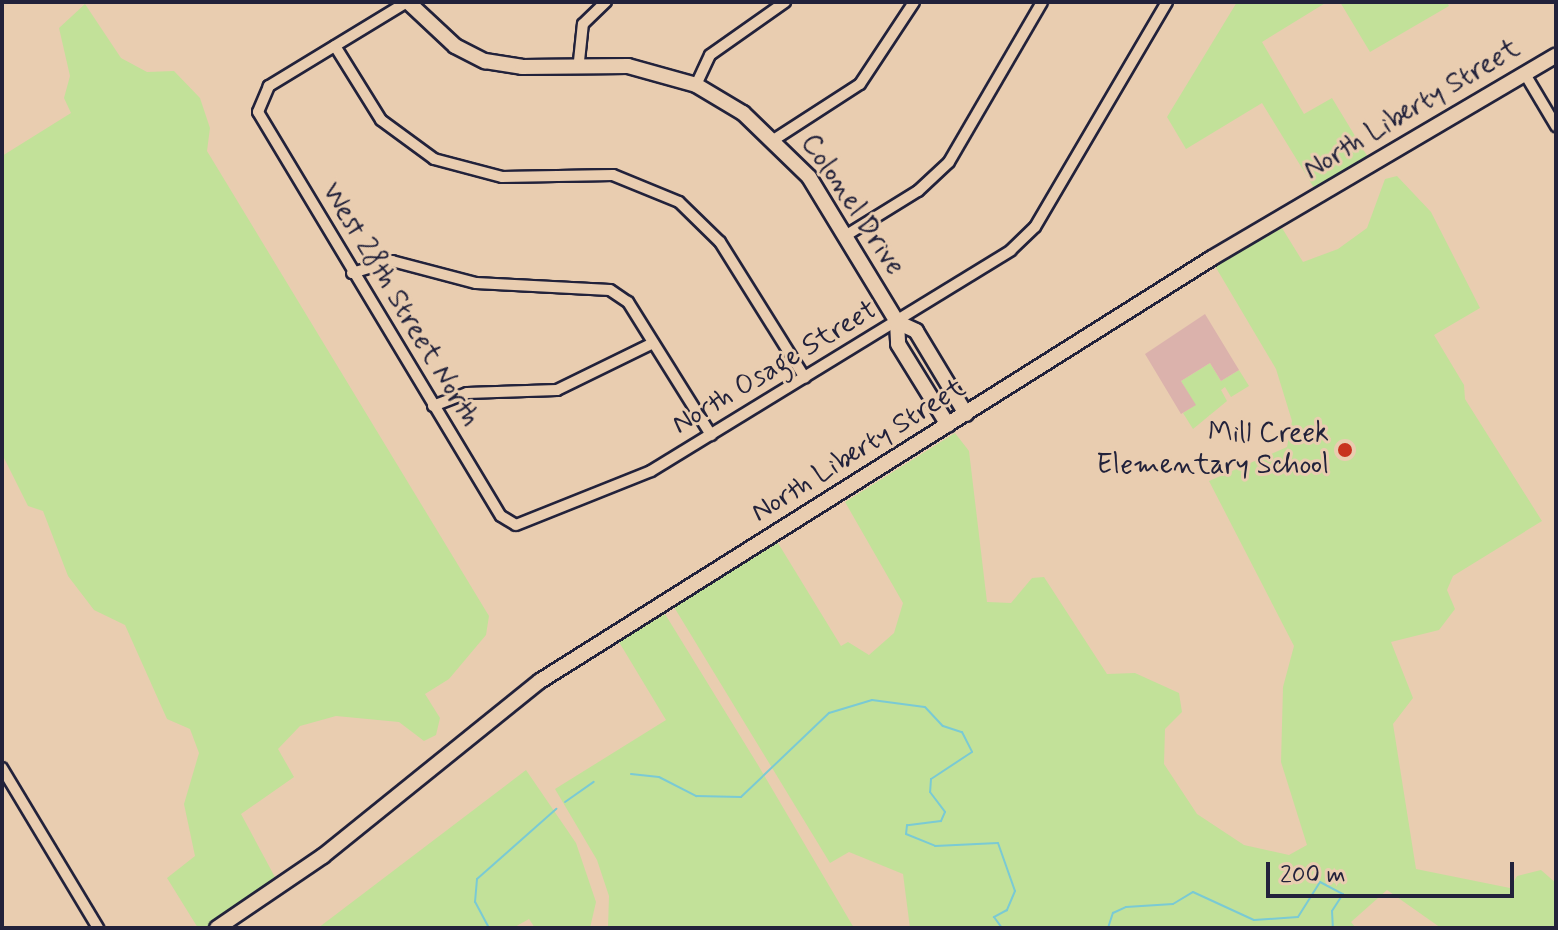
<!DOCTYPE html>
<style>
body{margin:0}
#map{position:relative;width:1558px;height:930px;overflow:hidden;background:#e9cdb0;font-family:Mynerve,sans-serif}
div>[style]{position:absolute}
.green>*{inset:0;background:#c2e199}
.stream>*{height:2px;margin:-1px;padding:0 1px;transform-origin:1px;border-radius:1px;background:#7acad4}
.building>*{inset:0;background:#dbb2ac}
.roads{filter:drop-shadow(2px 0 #22223b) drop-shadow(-2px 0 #22223b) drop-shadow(0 2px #22223b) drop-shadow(0 -2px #22223b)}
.street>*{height:10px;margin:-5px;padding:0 5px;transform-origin:5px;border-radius:5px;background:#e9cdb0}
.secondary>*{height:14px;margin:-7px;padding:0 7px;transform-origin:7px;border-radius:7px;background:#e9cdb0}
.dots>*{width:22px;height:22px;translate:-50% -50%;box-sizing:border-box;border:4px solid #e9cdb0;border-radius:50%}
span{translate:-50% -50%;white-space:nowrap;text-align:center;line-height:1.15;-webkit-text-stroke:6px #e9cdb0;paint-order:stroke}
.street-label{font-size:28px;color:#22223b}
.poi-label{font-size:28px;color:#22223b}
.right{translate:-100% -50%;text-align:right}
.frame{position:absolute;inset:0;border:4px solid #22223b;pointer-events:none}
.scale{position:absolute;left:1266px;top:862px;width:248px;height:36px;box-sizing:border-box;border:4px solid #22223b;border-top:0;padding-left:10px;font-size:24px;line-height:28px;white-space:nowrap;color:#22223b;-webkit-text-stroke:6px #e9cdb0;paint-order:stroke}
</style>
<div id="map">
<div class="green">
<i style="clip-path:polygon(1237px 2px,1327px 2px,1262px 42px,1304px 114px,1332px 98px,1369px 159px,1316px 191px,1262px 103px,1186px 149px,1167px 117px)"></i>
<i style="clip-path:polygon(1340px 2px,1447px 2px,1449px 6px,1370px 52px)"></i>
<i style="clip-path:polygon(85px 4px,121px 58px,147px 72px,174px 71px,200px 98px,210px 128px,207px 151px,489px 616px,486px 635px,449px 679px,425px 694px,440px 718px,436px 735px,424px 741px,399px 722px,336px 716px,300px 726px,278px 749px,294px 777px,241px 814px,276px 879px,207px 928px,198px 928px,167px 878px,195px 856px,184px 804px,199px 753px,190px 729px,167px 719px,125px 625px,94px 610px,68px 576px,43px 511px,28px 506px,2px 454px,2px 156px,71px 113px,64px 98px,70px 76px,59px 28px)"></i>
<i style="clip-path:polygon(1397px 176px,1431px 212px,1480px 308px,1434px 335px,1464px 385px,1465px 399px,1542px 521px,1453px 576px,1447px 590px,1455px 609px,1439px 630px,1391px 642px,1413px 698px,1393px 724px,1416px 869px,1510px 888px,1517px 876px,1541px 870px,1556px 883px,1556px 928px,1441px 928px,1387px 890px,1351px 922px,1356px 928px,910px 928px,903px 874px,849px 852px,830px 863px,674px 607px,778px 543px,841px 646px,848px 642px,869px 655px,894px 633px,903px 603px,845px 502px,955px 433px,969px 451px,987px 602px,1011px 603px,1032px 578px,1044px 577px,1107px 674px,1135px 673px,1179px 693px,1182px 712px,1165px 729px,1164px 764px,1197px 814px,1244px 845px,1289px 855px,1307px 845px,1281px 762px,1283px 687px,1294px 646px,1209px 481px,1287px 447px,1292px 421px,1276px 369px,1215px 266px,1282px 228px,1303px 262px,1338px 249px,1367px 228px,1385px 179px)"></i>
<i style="clip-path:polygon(1210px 363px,1221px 381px,1239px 370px,1249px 386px,1231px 397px,1225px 387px,1221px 390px,1227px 401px,1193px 429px,1183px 413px,1195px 405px,1181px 381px)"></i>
<i style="clip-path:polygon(665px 614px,758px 765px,854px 928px,608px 928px,609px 896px,597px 860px,555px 789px,666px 720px,619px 642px)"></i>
<i style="clip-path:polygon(526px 770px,576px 843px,596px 902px,590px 928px,535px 928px,529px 919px,513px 928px,318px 928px)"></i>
</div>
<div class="stream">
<i style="left:631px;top:774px;width:28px;rotate:6deg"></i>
<i style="left:659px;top:777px;width:42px;rotate:27.2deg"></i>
<i style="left:696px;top:796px;width:45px;rotate:1.3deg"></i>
<i style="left:741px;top:797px;width:122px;rotate:-43.7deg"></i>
<i style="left:829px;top:713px;width:45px;rotate:-16.8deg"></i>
<i style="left:872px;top:700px;width:53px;rotate:7.5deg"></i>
<i style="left:925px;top:707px;width:26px;rotate:47deg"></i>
<i style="left:943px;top:726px;width:20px;rotate:18deg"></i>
<i style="left:962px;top:732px;width:22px;rotate:63deg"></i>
<i style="left:972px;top:752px;width:49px;rotate:146.6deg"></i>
<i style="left:931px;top:779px;width:13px;rotate:94deg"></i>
<i style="left:930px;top:792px;width:25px;rotate:53deg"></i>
<i style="left:945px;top:812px;width:10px;rotate:114deg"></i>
<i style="left:941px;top:821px;width:34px;rotate:173deg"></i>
<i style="left:907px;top:825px;width:9px;rotate:96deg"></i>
<i style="left:906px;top:834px;width:31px;rotate:22deg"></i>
<i style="left:935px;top:846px;width:63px;rotate:-2.7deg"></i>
<i style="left:998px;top:843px;width:51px;rotate:70.5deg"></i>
<i style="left:1015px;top:891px;width:21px;rotate:113deg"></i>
<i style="left:1007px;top:910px;width:15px;rotate:152deg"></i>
<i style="left:994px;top:917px;width:14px;rotate:54deg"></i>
<i style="left:565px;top:802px;width:35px;rotate:-35deg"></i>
<i style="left:489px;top:928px;width:30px;rotate:-118deg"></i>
<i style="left:475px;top:902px;width:23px;rotate:-85deg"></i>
<i style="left:477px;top:879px;width:106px;rotate:-41.5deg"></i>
<i style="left:1108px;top:928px;width:16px;rotate:-72deg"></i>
<i style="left:1113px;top:913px;width:14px;rotate:-25deg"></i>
<i style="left:1126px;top:907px;width:47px;rotate:-3.7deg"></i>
<i style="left:1173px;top:904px;width:23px;rotate:-31deg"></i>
<i style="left:1193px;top:892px;width:67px;rotate:24.7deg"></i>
<i style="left:1254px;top:920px;width:44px;rotate:-3.9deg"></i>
<i style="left:1298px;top:917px;width:41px;rotate:-57.8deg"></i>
<i style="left:1320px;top:882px;width:26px;rotate:28deg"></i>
<i style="left:1343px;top:894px;width:20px;rotate:123deg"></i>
<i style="left:1332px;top:911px;width:17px;rotate:87deg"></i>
</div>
<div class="building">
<i style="clip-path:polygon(1205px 314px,1239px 370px,1221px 381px,1210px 363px,1181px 381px,1196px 405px,1181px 414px,1145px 354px)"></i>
</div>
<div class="roads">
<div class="street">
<i style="left:407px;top:2px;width:162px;rotate:148.7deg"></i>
<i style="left:269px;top:86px;width:28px;rotate:113deg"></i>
<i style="left:258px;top:112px;width:471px;rotate:59deg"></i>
<i style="left:501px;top:516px;width:17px;rotate:31deg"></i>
<i style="left:516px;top:525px;width:145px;rotate:-21.8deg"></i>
<i style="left:651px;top:471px;width:422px;rotate:-31.5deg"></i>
<i style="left:1011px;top:250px;width:33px;rotate:-44deg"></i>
<i style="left:1035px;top:227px;width:261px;rotate:-59.6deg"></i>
<i style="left:335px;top:46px;width:87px;rotate:58.1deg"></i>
<i style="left:381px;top:120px;width:66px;rotate:36.3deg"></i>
<i style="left:434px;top:159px;width:70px;rotate:14.8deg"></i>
<i style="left:502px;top:177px;width:111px;rotate:-1deg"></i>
<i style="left:613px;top:175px;width:71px;rotate:22.2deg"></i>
<i style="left:679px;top:202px;width:57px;rotate:44.3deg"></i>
<i style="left:720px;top:242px;width:160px;rotate:58deg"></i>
<i style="left:579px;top:61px;width:37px;rotate:-84deg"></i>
<i style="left:583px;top:24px;width:32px;rotate:-44deg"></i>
<i style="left:1525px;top:74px;width:61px;rotate:59.2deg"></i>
<i style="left:696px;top:85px;width:33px;rotate:-65deg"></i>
<i style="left:710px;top:55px;width:92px;rotate:-35.2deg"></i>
<i style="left:775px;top:139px;width:101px;rotate:-32.9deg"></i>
<i style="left:860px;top:84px;width:98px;rotate:-56.6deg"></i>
<i style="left:845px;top:236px;width:86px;rotate:-31.7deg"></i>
<i style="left:918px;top:191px;width:42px;rotate:-43.1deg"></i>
<i style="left:949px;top:162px;width:185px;rotate:-59.8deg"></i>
<i style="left:352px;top:273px;width:42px;rotate:-16.7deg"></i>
<i style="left:392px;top:261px;width:87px;rotate:14.7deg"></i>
<i style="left:476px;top:283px;width:134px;rotate:3deg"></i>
<i style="left:610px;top:290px;width:22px;rotate:34deg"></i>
<i style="left:628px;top:302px;width:157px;rotate:58deg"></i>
<i style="left:433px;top:406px;width:36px;rotate:-21deg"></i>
<i style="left:467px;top:393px;width:90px;rotate:-1.9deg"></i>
<i style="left:557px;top:390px;width:107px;rotate:-26.1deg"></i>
<i style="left:2px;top:768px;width:187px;rotate:59deg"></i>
</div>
<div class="secondary">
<i style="left:408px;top:2px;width:64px;rotate:43.1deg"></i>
<i style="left:455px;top:46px;width:34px;rotate:27deg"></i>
<i style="left:485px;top:61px;width:37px;rotate:9deg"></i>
<i style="left:522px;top:67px;width:106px;rotate:-0.5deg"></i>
<i style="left:628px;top:66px;width:71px;rotate:15.6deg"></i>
<i style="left:696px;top:85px;width:55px;rotate:30.8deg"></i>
<i style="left:743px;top:113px;width:92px;rotate:44.1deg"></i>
<i style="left:809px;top:177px;width:170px;rotate:58.7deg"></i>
<i style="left:897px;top:322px;width:22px;rotate:87deg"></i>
<i style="left:898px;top:344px;width:95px;rotate:58.3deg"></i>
<i style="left:897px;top:322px;width:21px;rotate:25deg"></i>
<i style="left:916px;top:331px;width:97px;rotate:58.9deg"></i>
<i style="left:217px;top:928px;width:128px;rotate:-34.2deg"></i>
<i style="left:323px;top:856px;width:279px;rotate:-38.9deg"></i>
<i style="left:540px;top:681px;width:794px;rotate:-32.19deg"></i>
<i style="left:1212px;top:258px;width:399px;rotate:-30.5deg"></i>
</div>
</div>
<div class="dots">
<i style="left:1345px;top:450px;background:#c8321e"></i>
</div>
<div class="street-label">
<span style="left:1412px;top:110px;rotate:-31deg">North Liberty Street</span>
<span style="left:852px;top:205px;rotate:56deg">Colonel Drive</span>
<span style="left:400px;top:305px;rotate:59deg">West 28th Street North</span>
<span style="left:775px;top:368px;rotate:-31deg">North Osage Street</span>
<span style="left:859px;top:451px;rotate:-32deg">North Liberty Street</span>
</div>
<div class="poi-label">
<span class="right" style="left:1329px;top:450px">Mill Creek<br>Elementary School</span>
</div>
<div class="frame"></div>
<div class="scale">200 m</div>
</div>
